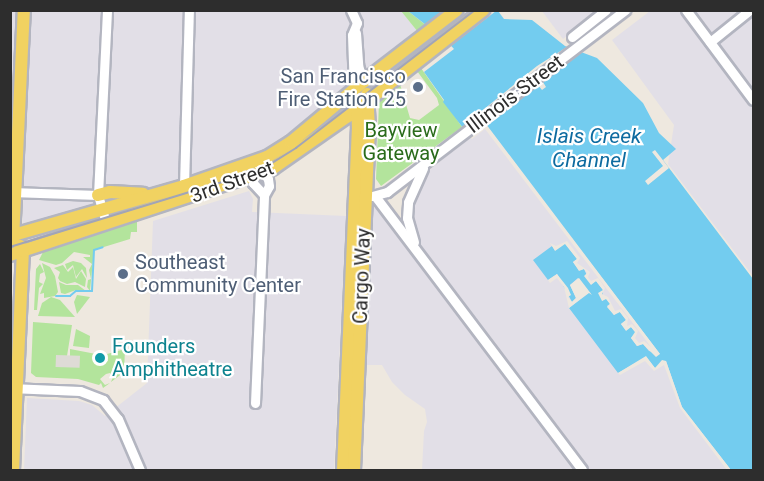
<!DOCTYPE html>
<style>
body{margin:0}
#map{position:relative;width:764px;height:481px;overflow:hidden;background:#eee8df;font-family:Roboto,sans-serif}
div>[style]{position:absolute}
.industrial>*{inset:0;background:#e2dfe7}
.green>*{inset:0;background:#b3e49c}
.plaza>*{inset:0;background:#dedbd6;transform-origin:0 0}
.water>*{inset:0;background:#73ccef}
.pier>*{inset:0;background:#eee8df}
.stream>*{height:2px;margin:-1px;padding:0 1px;transform-origin:1px;border-radius:1px;background:#73ccef}
.roads{filter:drop-shadow(2px 0 #b3b5c0) drop-shadow(-2px 0 #b3b5c0) drop-shadow(0 2px #b3b5c0) drop-shadow(0 -2px #b3b5c0)}
.minor>*{height:9px;margin:-4.5px;padding:0 4.5px;transform-origin:4.5px;border-radius:4.5px;background:#fff}
.major>*{height:12px;margin:-6px;padding:0 6px;transform-origin:6px;border-radius:6px;background:#f1d261}
.tram>*{height:1.5px;margin:-0.75px;padding:0 0.75px;transform-origin:0.75px;border-radius:0.75px;background:#a1a4b7}
.rail>*{height:4.5px;margin-top:-2.25px;transform-origin:0;background:repeating-linear-gradient(90deg,#fff 0 7px,#a1a4b7 0 14px);box-sizing:border-box;border-block:2px solid #a1a4b7}
.dots>*{width:16px;height:16px;translate:-50% -50%;box-sizing:border-box;border:3px solid #fff;border-radius:50%}
span{translate:-50% -50%;white-space:nowrap;text-align:center;line-height:1.15;-webkit-text-stroke:4.5px #fff;paint-order:stroke}
.service-label{font-size:20px;color:#4e5e75}
.right{translate:-100% -50%;text-align:right}
.left{translate:0 -50%;text-align:left}
.street-label{font-size:20px;color:#2d2d2d}
.park-label{font-size:20px;color:#2a6b1b}
.culture-label{font-size:20px;color:#0d838f}
.water-label{font-size:21px;color:#0d6ba0;font-style:italic}
.frame{position:absolute;inset:0;border:12px solid #2d2d2d;pointer-events:none}
</style>
<div id="map">
<div class="industrial">
<i style="clip-path:polygon(11px 10px,17px 11px,11px 126px,10px 11px)"></i>
<i style="clip-path:polygon(31px 11px,401px 11px,418px 32px,293px 130px,254px 155px,194px 178px,22px 231px)"></i>
<i style="clip-path:polygon(542px 11px,600px 11px,563px 39px)"></i>
<i style="clip-path:polygon(650px 11px,753px 11px,753px 276px,668px 164px,674px 125px,612px 40px)"></i>
<i style="clip-path:polygon(486px 124px,666px 361px,682px 407px,731px 470px,422px 470px,424px 431px,427px 422px,425px 409px,405px 395px,392px 382px,382px 365px,366px 365px,372px 208px,379px 208px,399px 234px,412px 224px,413px 195px,422px 176px)"></i>
<i style="clip-path:polygon(249px 191px,253px 199px,252px 212px,346px 216px,334px 470px,24px 470px,27px 398px,79px 401px,92px 405px,105px 416px,147px 383px,153px 221px)"></i>
</div>
<div class="green">
<i style="clip-path:polygon(401px 11px,408px 11px,427px 26px,418px 32px)"></i>
<i style="clip-path:polygon(421px 68px,462px 127px,381px 186px,376px 179px,379px 102px,400px 84px,410px 118px,419px 120px,439px 105px,437px 98px,417px 71px)"></i>
<i style="clip-path:polygon(137px 221px,137px 232px,131px 232px,130px 239px,94px 250px,90px 291px,87px 287px,88px 280px,91px 279px,89px 270px,92px 264px,83px 257px,90px 257px,90px 255px,74px 252px,62px 263px,56px 265px,39px 260px,44px 250px)"></i>
<i style="clip-path:polygon(73px 261px,81px 263px,86px 268px,87px 278px,82px 269px,76px 277px,73px 265px,67px 270px,65px 264px)"></i>
<i style="clip-path:polygon(42px 263px,50px 267px,55px 276px,58px 292px,55px 296px,44px 298px,44px 293px,40px 294px,46px 278px)"></i>
<i style="clip-path:polygon(40px 264px,44px 272px,40px 274px,39px 282px,43px 284px,39px 288px,37px 310px,34px 310px,36px 269px)"></i>
<i style="clip-path:polygon(63px 265px,68px 272px,73px 267px,76px 279px,81px 271px,86px 279px,85px 287px,75px 282px,67px 284px,60px 281px,58px 278px,60px 272px,54px 268px)"></i>
<i style="clip-path:polygon(59px 282px,66px 285px,78px 285px,86px 291px,76px 290px,65px 294px,61px 293px)"></i>
<i style="clip-path:polygon(77px 295px,90px 297px,77px 314px,74px 302px)"></i>
<i style="clip-path:polygon(51px 297px,60px 300px,75px 317px,38px 316px,42px 303px)"></i>
<i style="clip-path:polygon(33px 322px,72px 325px,67px 356px,56px 356px,56px 367px,80px 357px,70px 356px,70px 349px,96px 354px,94px 361px,105px 362px,108px 361px,107px 354px,125px 349px,124px 372px,111px 382px,113px 377px,110px 373px,106px 374px,100px 379px,105px 385px,110px 383px,103px 388px,101px 383px,99px 385px,78px 379px,36px 377px,31px 373px)"></i>
<i style="clip-path:polygon(76px 329px,90px 336px,89px 348px,73px 346px)"></i>
</div>
<div class="plaza">
<i style="left:56px;top:355px;width:24px;height:12px;rotate:2deg"></i>
</div>
<div class="water">
<i style="clip-path:polygon(408px 11px,498px 11px,504px 19px,532px 20px,565px 46px,597px 58px,643px 103px,659px 133px,676px 149px,663px 160px,753px 279px,753px 470px,731px 470px,682px 407px,666px 361px,655px 368px,646px 357px,618px 373px,569px 308px,589px 292px,578px 278px,570px 285px,576px 298px,572px 302px,557px 274px,548px 280px,533px 260px,552px 246px,555px 250px,565px 243px,577px 259px,573px 262px,579px 270px,584px 269px,591px 284px,596px 281px,603px 290px,602px 301px,606px 298px,610px 304px,607px 306px,614px 315px,619px 311px,626px 320px,621px 324px,626px 330px,631px 327px,636px 333px,631px 338px,637px 346px,643px 344px,649px 351px,660px 354px,485px 125px,470px 137px,443px 102px,444px 100px,424px 72px,454px 49px,431px 24px,426px 25px)"></i>
</div>
<div class="pier">
<i style="clip-path:polygon(446px 11px,496px 11px,449px 47px,430px 22px)"></i>
<i style="clip-path:polygon(570px 45px,583px 50px,543px 82px,546px 87px,542px 90px,538px 85px,531px 89px,469px 135px,462px 127px,537px 66px)"></i>
<i style="clip-path:polygon(486px 124px,660px 354px,656px 357px,643px 344px,637px 346px,631px 338px,635px 332px,631px 327px,626px 331px,621px 324px,626px 320px,620px 312px,614px 315px,607px 307px,610px 304px,606px 299px,602px 301px,598px 293px,603px 290px,596px 281px,591px 285px,584px 276px,587px 273px,584px 269px,579px 271px,573px 262px,577px 259px,565px 244px,555px 251px,552px 246px,550px 243px,556px 246px,567px 241px,580px 258px,577px 263px,590px 272px,588px 277px,591px 281px,598px 278px,605px 288px,602px 294px,608px 297px,615px 311px,621px 309px,628px 318px,627px 326px,632px 324px,638px 331px,635px 338px,639px 343px,644px 341px,651px 347px,485px 129px,472px 139px,470px 137px)"></i>
<i style="clip-path:polygon(655px 150px,669px 168px,648px 185px,645px 181px,663px 166px,652px 152px)"></i>
<i style="clip-path:polygon(557px 274px,568px 288px,571px 295px,568px 297px,572px 302px,576px 298px,570px 285px,579px 278px,592px 295px,589px 293px,569px 308px,564px 287px,557px 278px,550px 283px,548px 280px)"></i>
<i style="clip-path:polygon(646px 356px,655px 368px,662px 360px,666px 361px,682px 407px,731px 470px,727px 470px,680px 408px,664px 365px,654px 371px,645px 361px,620px 375px,618px 373px)"></i>
</div>
<div class="stream">
<i style="left:56px;top:296px;width:14px"></i>
<i style="left:70px;top:296px;width:8px;rotate:-40deg"></i>
<i style="left:76px;top:291px;width:16px"></i>
<i style="left:92px;top:291px;width:41px;rotate:-87.2deg"></i>
<i style="left:94px;top:250px;width:9px;rotate:-18deg"></i>
</div>
<div class="roads">
<div class="minor">
<i style="left:351px;top:10px;width:14px;rotate:65deg"></i>
<i style="left:357px;top:23px;width:13px;rotate:113deg"></i>
<i style="left:352px;top:35px;width:55px;rotate:87.9deg"></i>
<i style="left:686px;top:10px;width:112px;rotate:53.3deg"></i>
<i style="left:356px;top:33px;width:32px;rotate:86deg"></i>
<i style="left:358px;top:65px;width:18px;rotate:74deg"></i>
<i style="left:572px;top:37px;width:43px;rotate:-38.5deg"></i>
<i style="left:710px;top:42px;width:51px;rotate:-38.7deg"></i>
<i style="left:252px;top:177px;width:6px;rotate:81deg"></i>
<i style="left:253px;top:183px;width:16px;rotate:47deg"></i>
<i style="left:184px;top:186px;width:176px;rotate:-88.4deg"></i>
<i style="left:11px;top:192px;width:87px;rotate:2deg"></i>
<i style="left:372px;top:196px;width:16px;rotate:-15deg"></i>
<i style="left:387px;top:192px;width:300px;rotate:-37.4deg"></i>
<i style="left:375px;top:196px;width:343px;rotate:52.9deg"></i>
<i style="left:104px;top:216px;width:22px;rotate:-106deg"></i>
<i style="left:98px;top:195px;width:185px;rotate:-87.2deg"></i>
<i style="left:414px;top:242px;width:25px;rotate:-106deg"></i>
<i style="left:407px;top:218px;width:16px;rotate:-86deg"></i>
<i style="left:408px;top:202px;width:37px;rotate:-66deg"></i>
<i style="left:10px;top:388px;width:70px;rotate:2.5deg"></i>
<i style="left:80px;top:391px;width:25px;rotate:21deg"></i>
<i style="left:103px;top:400px;width:24px;rotate:52deg"></i>
<i style="left:118px;top:419px;width:56px;rotate:66.7deg"></i>
<i style="left:255px;top:403px;width:208px;rotate:-87.5deg"></i>
<i style="left:264px;top:195px;width:10px;rotate:-61deg"></i>
<i style="left:269px;top:186px;width:7px;rotate:-98deg"></i>
<i style="left:268px;top:179px;width:15px;rotate:-127deg"></i>
</div>
<div class="major">
<i style="left:98px;top:195px;width:12px;rotate:-14deg"></i>
<i style="left:110px;top:192px;width:33px;rotate:3deg"></i>
<i style="left:10px;top:236px;width:181px;rotate:-16deg"></i>
<i style="left:184px;top:186px;width:88px;rotate:-19.3deg"></i>
<i style="left:267px;top:157px;width:28px;rotate:-32deg"></i>
<i style="left:291px;top:142px;width:94px;rotate:-39.8deg"></i>
<i style="left:363px;top:82px;width:118px;rotate:-37.5deg"></i>
<i style="left:13px;top:240px;width:230px;rotate:-87.3deg"></i>
<i style="left:10px;top:255px;width:276px;rotate:-18.2deg"></i>
<i style="left:272px;top:169px;width:93px;rotate:-34.9deg"></i>
<i style="left:348px;top:116px;width:172px;rotate:-38.1deg"></i>
<i style="left:13px;top:470px;width:219px;rotate:-87.4deg"></i>
<i style="left:23px;top:251px;width:6px;rotate:-121deg"></i>
<i style="left:343px;top:470px;width:341px;rotate:-87.5deg"></i>
<i style="left:358px;top:129px;width:26px;rotate:-92deg"></i>
<i style="left:354px;top:470px;width:341px;rotate:-87.5deg"></i>
<i style="left:369px;top:129px;width:35px;rotate:-93deg"></i>
</div>
</div>
<div class="tram">
<i style="left:10px;top:247px;width:243px;rotate:-17deg"></i>
<i style="left:242px;top:176px;width:29px;rotate:-22deg"></i>
<i style="left:269px;top:165px;width:32px;rotate:-32deg"></i>
<i style="left:296px;top:148px;width:226px;rotate:-37.6deg"></i>
</div>
<div class="rail">
<i style="left:517px;top:92px;width:26px;rotate:-36deg"></i>
</div>
<div class="dots">
<i style="left:418px;top:87px;background:#5c6f8a"></i>
<i style="left:123px;top:274px;background:#5c6f8a"></i>
<i style="left:100px;top:358px;background:#0f9aa8"></i>
</div>
<div class="service-label">
<span class="right" style="left:406px;top:88px">San Francisco<br>Fire Station 25</span>
<span class="left" style="left:135px;top:274px">Southeast<br>Community Center</span>
</div>
<div class="street-label">
<span style="left:515px;top:94px;rotate:-37deg">Illinois Street</span>
<span style="left:232px;top:182px;rotate:-20deg">3rd Street</span>
<span style="left:362px;top:276px;rotate:-88deg">Cargo Way</span>
</div>
<div class="park-label">
<span style="left:401px;top:142px">Bayview<br>Gateway</span>
</div>
<div class="culture-label">
<span class="left" style="left:112px;top:358px">Founders<br>Amphitheatre</span>
</div>
<div class="water-label">
<span style="left:589px;top:148px">Islais Creek<br>Channel</span>
</div>
<div class="frame"></div>
</div>
